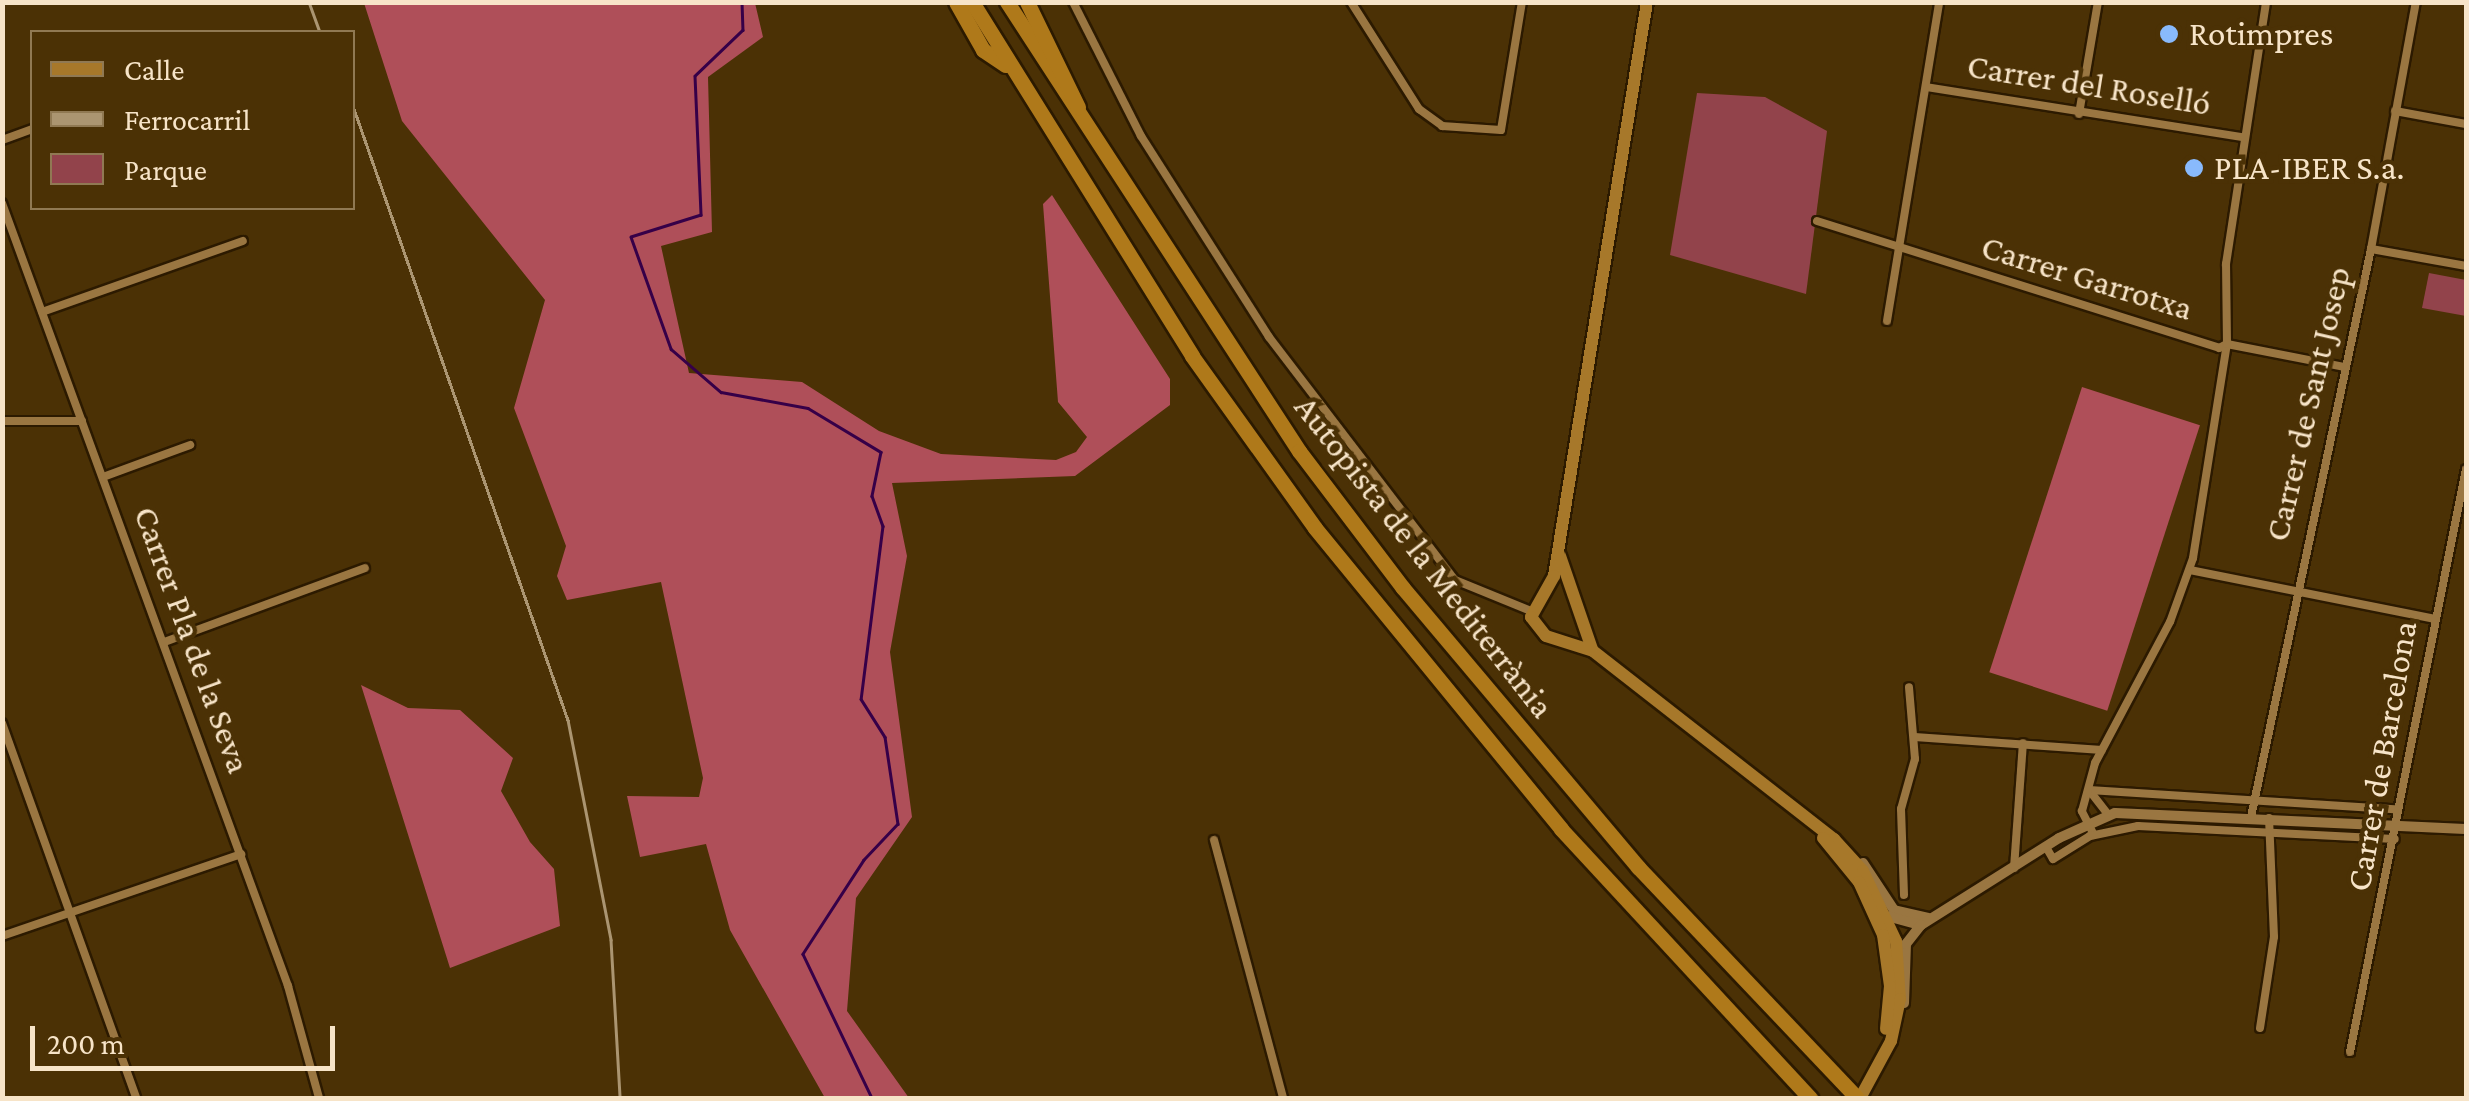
<!DOCTYPE html>
<meta charset="utf-8">
<style>
body{margin:0}
#map{position:relative;width:2469px;height:1101px;overflow:hidden;background:#4b3105;font-family:"Crimson Pro",serif}
div>[style]{position:absolute}
.green>*{inset:0;background:#92434b}
.forest>*{inset:0;background:#af4f59;transform-origin:0 0}
.stream>*{height:2.5px;margin:-1.25px;padding:0 1.25px;transform-origin:1.25px;border-radius:1.25px;background:#360048}
.roads{filter:drop-shadow(2px 0 #2c1a00) drop-shadow(-2px 0 #2c1a00) drop-shadow(0 2px #2c1a00) drop-shadow(0 -2px #2c1a00)}
.minor>*{height:8px;margin:-4px;padding:0 4px;transform-origin:4px;border-radius:4px;background:#9a7641}
.tertiary>*{height:10px;margin:-5px;padding:0 5px;transform-origin:5px;border-radius:5px;background:#9a7641}
.primary>*{height:12px;margin:-6px;padding:0 6px;transform-origin:6px;border-radius:6px;background:#a7782a}
.motorway>*{height:15px;margin:-7.5px;padding:0 7.5px;transform-origin:7.5px;border-radius:7.5px;background:#af791a}
.rail>*{height:2.5px;margin:-1.25px;padding:0 1.25px;transform-origin:1.25px;border-radius:1.25px;background:#ab9571}
.dots>*{width:28px;height:28px;translate:-50% -50%;box-sizing:border-box;border:5px solid #4b3105;border-radius:50%}
span{translate:-50% -50%;white-space:nowrap;text-align:center;line-height:1.15;-webkit-text-stroke:9px #4b3105;paint-order:stroke}
.poi-label{font-size:35px;color:#f7e4c8}
.left{translate:0 -50%;text-align:left}
.street-label{font-size:35px;color:#f7e4c8}
.frame{position:absolute;inset:0;border:5px solid #f7e4c8;pointer-events:none}
.legend{position:absolute;left:30px;top:30px;width:325px;height:180px;box-sizing:border-box;background:#4b3105;border:2px solid #907953;margin:0;padding:12px 18px;list-style:none;font-size:30px;color:#f7e4c8}
.legend li{display:flex;align-items:center;gap:20px;height:50px}
.legend b{width:50px;border:2px solid #907953}
.scale{position:absolute;left:30px;top:1026px;width:305px;height:45px;box-sizing:border-box;border:5px solid #f7e4c8;border-top:0;padding-left:12px;font-size:30px;line-height:35px;white-space:nowrap;color:#f7e4c8;-webkit-text-stroke:8px #4b3105;paint-order:stroke}
</style>
<div id="map">
<div class="green">
<i style="clip-path:polygon(1697px 93px,1765px 97px,1827px 131px,1806px 294px,1670px 255px)"></i>
<i style="clip-path:polygon(2429px 273px,2466px 280px,2466px 316px,2422px 308px)"></i>
</div>
<div class="forest">
<i style="clip-path:polygon(364px 3px,755px 3px,763px 37px,708px 77px,712px 232px,661px 246px,689px 373px,802px 382px,879px 431px,941px 454px,1056px 460px,1076px 452px,1087px 437px,1058px 402px,1043px 204px,1052px 195px,1170px 379px,1170px 405px,1075px 476px,892px 483px,907px 556px,890px 652px,912px 817px,856px 898px,847px 1011px,909px 1098px,825px 1098px,730px 930px,706px 844px,640px 857px,627px 796px,699px 797px,703px 778px,661px 582px,567px 600px,557px 576px,566px 546px,514px 408px,545px 300px,402px 121px)"></i>
<i style="left:2082px;top:387px;width:124px;height:300px;rotate:18deg"></i>
<i style="clip-path:polygon(361px 685px,408px 708px,460px 710px,513px 758px,501px 791px,530px 842px,554px 869px,560px 926px,450px 968px)"></i>
</div>
<div class="stream">
<i style="left:742px;top:2px;width:28px;rotate:88deg"></i>
<i style="left:743px;top:30px;width:66px;rotate:136.2deg"></i>
<i style="left:695px;top:76px;width:139px;rotate:87.5deg"></i>
<i style="left:701px;top:215px;width:73px;rotate:162.6deg"></i>
<i style="left:631px;top:237px;width:119px;rotate:70.3deg"></i>
<i style="left:671px;top:349px;width:66px;rotate:40.7deg"></i>
<i style="left:721px;top:392px;width:88px;rotate:10.4deg"></i>
<i style="left:808px;top:408px;width:85px;rotate:31.1deg"></i>
<i style="left:881px;top:452px;width:45px;rotate:101.6deg"></i>
<i style="left:872px;top:496px;width:32px;rotate:70deg"></i>
<i style="left:883px;top:526px;width:174px;rotate:97.2deg"></i>
<i style="left:861px;top:699px;width:45px;rotate:57.7deg"></i>
<i style="left:885px;top:737px;width:88px;rotate:81.5deg"></i>
<i style="left:898px;top:824px;width:50px;rotate:133.4deg"></i>
<i style="left:864px;top:860px;width:112px;rotate:123deg"></i>
<i style="left:803px;top:954px;width:160px;rotate:64.4deg"></i>
</div>
<div class="roads">
<div class="minor">
<i style="left:1073px;top:2px;width:150px;rotate:63.1deg"></i>
<i style="left:1141px;top:136px;width:238px;rotate:57.5deg"></i>
<i style="left:1269px;top:337px;width:306px;rotate:52.6deg"></i>
<i style="left:1455px;top:580px;width:82px;rotate:22.2deg"></i>
<i style="left:1351px;top:2px;width:127px;rotate:57.6deg"></i>
<i style="left:1419px;top:109px;width:29px;rotate:36deg"></i>
<i style="left:1442px;top:126px;width:59px;rotate:3.9deg"></i>
<i style="left:1501px;top:130px;width:130px;rotate:-80.7deg"></i>
<i style="left:1926px;top:87px;width:321px;rotate:9deg"></i>
<i style="left:2395px;top:111px;width:72px;rotate:10.4deg"></i>
<i style="left:2079px;top:114px;width:114px;rotate:-80.4deg"></i>
<i style="left:2px;top:140px;width:32px;rotate:-20deg"></i>
<i style="left:2px;top:203px;width:834px;rotate:69.93deg"></i>
<i style="left:288px;top:986px;width:116px;rotate:74.5deg"></i>
<i style="left:1817px;top:221px;width:422px;rotate:17.5deg"></i>
<i style="left:2219px;top:348px;width:9px;rotate:-27deg"></i>
<i style="left:2227px;top:344px;width:119px;rotate:11.1deg"></i>
<i style="left:2371px;top:249px;width:97px;rotate:10.1deg"></i>
<i style="left:42px;top:312px;width:213px;rotate:-19.5deg"></i>
<i style="left:1887px;top:321px;width:323px;rotate:-80.7deg"></i>
<i style="left:2px;top:421px;width:80px"></i>
<i style="left:103px;top:477px;width:93px;rotate:-20.2deg"></i>
<i style="left:2190px;top:570px;width:250px;rotate:11.3deg"></i>
<i style="left:164px;top:642px;width:214px;rotate:-20.2deg"></i>
<i style="left:2px;top:723px;width:398px;rotate:70.3deg"></i>
<i style="left:1915px;top:737px;width:187px;rotate:4deg"></i>
<i style="left:2089px;top:790px;width:306px;rotate:3.6deg"></i>
<i style="left:2089px;top:790px;width:31px;rotate:52deg"></i>
<i style="left:2251px;top:817px;width:581px;rotate:-78.07deg"></i>
<i style="left:2371px;top:249px;width:251px;rotate:-79.7deg"></i>
<i style="left:2094px;top:835px;width:27px;rotate:-117deg"></i>
<i style="left:2082px;top:811px;width:50px;rotate:-74.8deg"></i>
<i style="left:2095px;top:763px;width:160px;rotate:-62deg"></i>
<i style="left:2170px;top:622px;width:68px;rotate:-70.2deg"></i>
<i style="left:2193px;top:558px;width:217px;rotate:-81deg"></i>
<i style="left:2227px;top:344px;width:80px;rotate:-90.7deg"></i>
<i style="left:2226px;top:264px;width:265px;rotate:-81.3deg"></i>
<i style="left:1214px;top:840px;width:267px;rotate:75deg"></i>
<i style="left:2046px;top:847px;width:14px;rotate:60deg"></i>
<i style="left:2053px;top:859px;width:44px;rotate:-31.9deg"></i>
<i style="left:2090px;top:836px;width:49px;rotate:-11.8deg"></i>
<i style="left:2138px;top:826px;width:257px;rotate:2.9deg"></i>
<i style="left:2014px;top:868px;width:125px;rotate:-85.9deg"></i>
<i style="left:1904px;top:895px;width:86px;rotate:-92deg"></i>
<i style="left:1901px;top:809px;width:52px;rotate:-74.4deg"></i>
<i style="left:1915px;top:759px;width:72px;rotate:-94.8deg"></i>
<i style="left:2px;top:936px;width:253px;rotate:-18.9deg"></i>
<i style="left:2260px;top:1028px;width:92px;rotate:-81.3deg"></i>
<i style="left:2274px;top:937px;width:119px;rotate:-92.4deg"></i>
<i style="left:2350px;top:1052px;width:594px;rotate:-78.75deg"></i>
</div>
<div class="tertiary">
<i style="left:1863px;top:863px;width:56px;rotate:56.6deg"></i>
<i style="left:1894px;top:910px;width:35px;rotate:13deg"></i>
<i style="left:1883px;top:915px;width:39px;rotate:15deg"></i>
<i style="left:1921px;top:925px;width:163px;rotate:-32.2deg"></i>
<i style="left:2059px;top:838px;width:61px;rotate:-24.1deg"></i>
<i style="left:2115px;top:813px;width:351px;rotate:2.6deg"></i>
<i style="left:1904px;top:1003px;width:59px;rotate:-88.1deg"></i>
<i style="left:1906px;top:944px;width:24px;rotate:-52deg"></i>
</div>
<div class="primary">
<i style="left:1647px;top:2px;width:581px;rotate:99.2deg"></i>
<i style="left:1554px;top:576px;width:47px;rotate:119.3deg"></i>
<i style="left:1531px;top:617px;width:24px;rotate:52deg"></i>
<i style="left:1546px;top:636px;width:49px;rotate:17.7deg"></i>
<i style="left:1593px;top:651px;width:306px;rotate:38deg"></i>
<i style="left:1834px;top:839px;width:43px;rotate:47.8deg"></i>
<i style="left:1863px;top:871px;width:77px;rotate:64.8deg"></i>
<i style="left:1896px;top:941px;width:58px;rotate:86.1deg"></i>
<i style="left:1900px;top:999px;width:43px;rotate:102.1deg"></i>
<i style="left:1891px;top:1041px;width:65px;rotate:118.5deg"></i>
<i style="left:1560px;top:556px;width:98px;rotate:71deg"></i>
<i style="left:1823px;top:838px;width:57px;rotate:50.7deg"></i>
<i style="left:1859px;top:882px;width:58px;rotate:65.6deg"></i>
<i style="left:1883px;top:935px;width:51px;rotate:82.2deg"></i>
<i style="left:1890px;top:986px;width:43px;rotate:95.3deg"></i>
</div>
<div class="motorway">
<i style="left:956px;top:2px;width:55px;rotate:60.6deg"></i>
<i style="left:983px;top:50px;width:27px;rotate:34deg"></i>
<i style="left:972px;top:2px;width:417px;rotate:58.1deg"></i>
<i style="left:1192px;top:356px;width:211px;rotate:54.4deg"></i>
<i style="left:1315px;top:528px;width:389px;rotate:50.7deg"></i>
<i style="left:1561px;top:829px;width:367px;rotate:47.2deg"></i>
<i style="left:1007px;top:2px;width:536px;rotate:56.96deg"></i>
<i style="left:1299px;top:451px;width:172px;rotate:52.8deg"></i>
<i style="left:1403px;top:588px;width:365px;rotate:49.9deg"></i>
<i style="left:1638px;top:867px;width:318px;rotate:46.5deg"></i>
<i style="left:1027px;top:2px;width:117px;rotate:64.1deg"></i>
</div>
</div>
<div class="rail">
<i style="left:309px;top:2px;width:32px;rotate:70deg"></i>
<i style="left:352px;top:103px;width:654px;rotate:70.71deg"></i>
<i style="left:568px;top:720px;width:224px;rotate:78.9deg"></i>
<i style="left:611px;top:940px;width:158px;rotate:86.7deg"></i>
</div>
<div class="dots">
<i style="left:2169px;top:34px;background:#89bafc"></i>
<i style="left:2194px;top:168px;background:#89bafc"></i>
</div>
<div class="poi-label">
<span class="left" style="left:2189px;top:34px">Rotimpres</span>
<span class="left" style="left:2214px;top:168px">PLA-IBER S.a.</span>
</div>
<div class="street-label">
<span style="left:2089px;top:85px;rotate:9deg">Carrer del Roselló</span>
<span style="left:2087px;top:278px;rotate:17deg">Carrer Garrotxa</span>
<span style="left:2308px;top:404px;rotate:-77deg">Carrer de Sant Josep</span>
<span style="left:1424px;top:557px;rotate:52deg">Autopista de la Mediterrània</span>
<span style="left:192px;top:640px;rotate:70deg">Carrer Pla de la Seva</span>
<span style="left:2382px;top:756px;rotate:-80deg">Carrer de Barcelona</span>
</div>
<div class="frame"></div>
<ul class="legend">
<li><b style="height:12px;background:#a7782a"></b>Calle</li>
<li><b style="height:12px;background:#ab9571"></b>Ferrocarril</li>
<li><b style="height:28px;background:#92434b"></b>Parque</li>
</ul>
<div class="scale">200 m</div>
</div>
